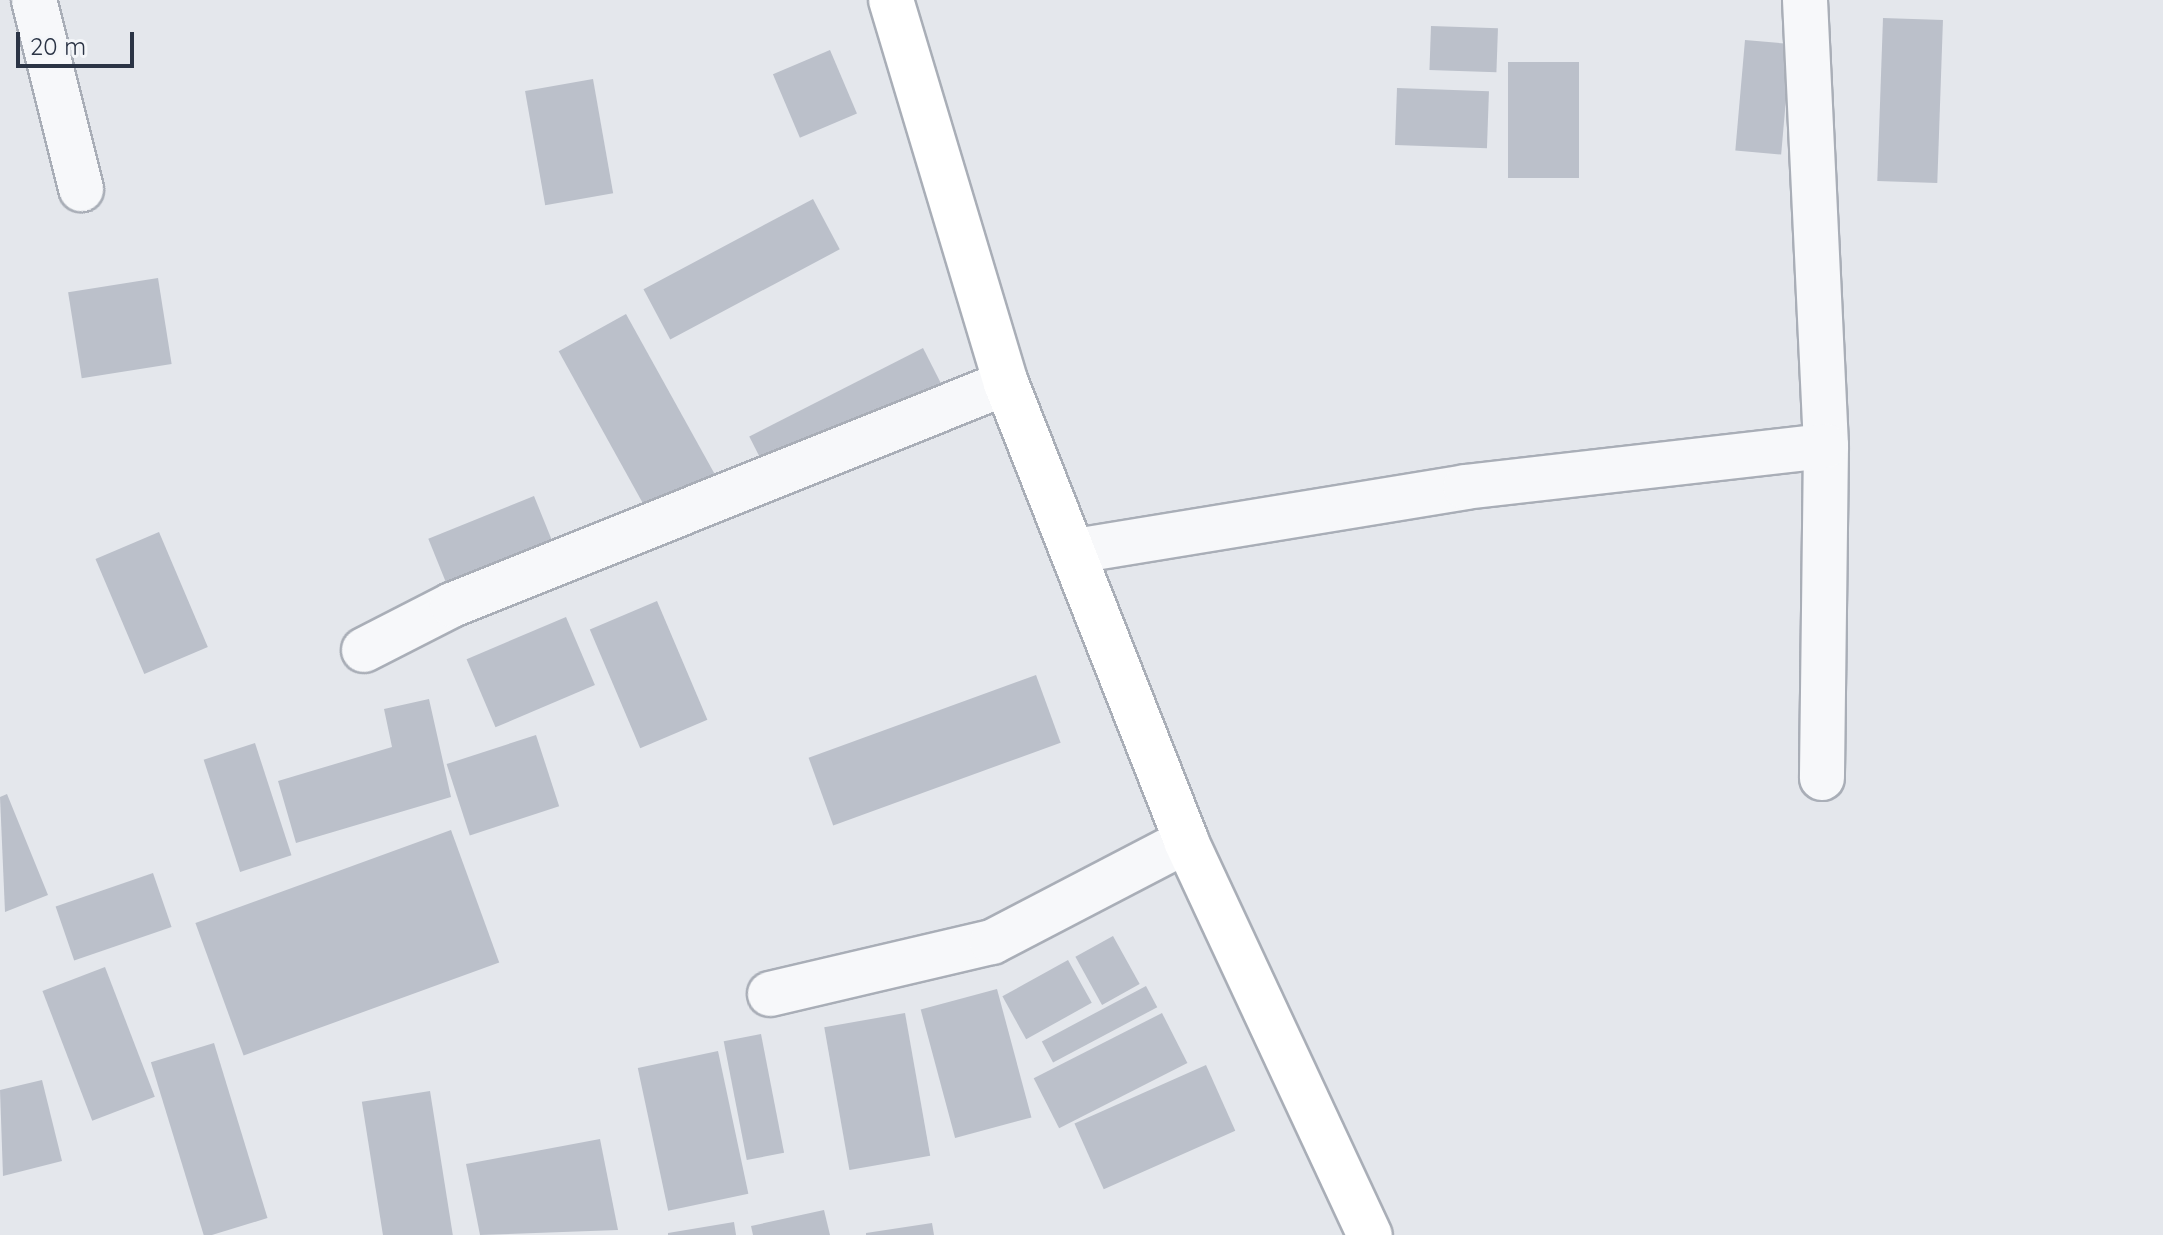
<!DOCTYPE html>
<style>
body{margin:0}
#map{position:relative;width:2163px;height:1235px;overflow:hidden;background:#e4e7ec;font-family:Quicksand,sans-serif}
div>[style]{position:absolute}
.building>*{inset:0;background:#bbc0ca;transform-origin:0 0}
.roads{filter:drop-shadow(2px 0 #a9aeb7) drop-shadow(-2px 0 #a9aeb7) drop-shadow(0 2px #a9aeb7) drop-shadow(0 -2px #a9aeb7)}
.minor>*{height:44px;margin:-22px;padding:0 22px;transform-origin:22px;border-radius:22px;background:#f7f8fa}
.major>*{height:44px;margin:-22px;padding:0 22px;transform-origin:22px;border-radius:22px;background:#fff}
span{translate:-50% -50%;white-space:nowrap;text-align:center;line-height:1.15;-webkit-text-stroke:6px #f4f6f9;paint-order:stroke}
.scale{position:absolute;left:16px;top:32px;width:118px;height:36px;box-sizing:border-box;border:4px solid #2b3445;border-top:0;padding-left:10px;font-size:24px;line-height:28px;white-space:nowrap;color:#2b3445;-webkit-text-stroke:6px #f4f6f9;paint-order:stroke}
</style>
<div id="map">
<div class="building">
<i style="left:1883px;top:18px;width:60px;height:163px;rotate:2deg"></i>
<i style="left:1431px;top:26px;width:67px;height:44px;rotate:2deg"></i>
<i style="left:1745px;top:40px;width:46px;height:111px;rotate:5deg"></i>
<i style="left:830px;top:50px;width:69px;height:62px;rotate:67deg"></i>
<i style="left:1508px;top:62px;width:71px;height:116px"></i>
<i style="left:593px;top:79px;width:116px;height:69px;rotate:80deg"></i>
<i style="left:1397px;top:88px;width:92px;height:57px;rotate:2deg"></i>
<i style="left:813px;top:199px;width:57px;height:192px;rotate:62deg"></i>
<i style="left:158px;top:278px;width:87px;height:91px;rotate:81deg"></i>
<i style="left:626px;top:314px;width:186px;height:77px;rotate:61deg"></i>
<i style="left:923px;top:348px;width:63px;height:195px;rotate:63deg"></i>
<i style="left:534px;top:496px;width:61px;height:114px;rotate:68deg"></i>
<i style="left:159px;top:532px;width:125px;height:69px;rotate:67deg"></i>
<i style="left:657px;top:601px;width:129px;height:73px;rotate:67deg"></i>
<i style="left:566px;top:617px;width:74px;height:108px;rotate:67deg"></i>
<i style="left:1036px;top:675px;width:72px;height:242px;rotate:70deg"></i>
<i style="clip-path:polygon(429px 699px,451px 797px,296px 843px,278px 781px,392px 747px,384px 709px)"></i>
<i style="left:536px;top:735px;width:75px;height:94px;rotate:72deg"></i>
<i style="left:255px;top:743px;width:118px;height:54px;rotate:72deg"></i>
<i style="clip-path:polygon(7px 794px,48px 895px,5px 912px,0 797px)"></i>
<i style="left:451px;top:830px;width:141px;height:272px;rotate:70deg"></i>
<i style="left:153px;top:873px;width:57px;height:103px;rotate:71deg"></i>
<i style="left:1113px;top:936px;width:55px;height:43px;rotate:61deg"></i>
<i style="left:1068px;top:960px;width:49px;height:75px;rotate:61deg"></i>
<i style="left:105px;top:967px;width:139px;height:67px;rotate:69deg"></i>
<i style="left:1146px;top:986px;width:24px;height:118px;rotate:62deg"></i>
<i style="left:997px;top:989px;width:133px;height:79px;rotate:75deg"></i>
<i style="left:905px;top:1013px;width:145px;height:82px;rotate:80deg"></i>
<i style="left:1162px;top:1013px;width:56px;height:144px;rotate:63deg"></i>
<i style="left:761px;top:1034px;width:121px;height:38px;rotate:79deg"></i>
<i style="left:214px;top:1043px;width:183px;height:66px;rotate:73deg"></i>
<i style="left:718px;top:1051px;width:146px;height:82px;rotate:78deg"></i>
<i style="left:1206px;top:1065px;width:72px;height:144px;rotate:66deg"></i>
<i style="clip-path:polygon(42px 1080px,62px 1161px,3px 1176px,0 1090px)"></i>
<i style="left:430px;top:1091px;width:146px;height:69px;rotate:81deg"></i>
<i style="clip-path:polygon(600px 1139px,618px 1230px,480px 1235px,466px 1164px)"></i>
<i style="clip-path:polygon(824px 1210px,830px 1235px,753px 1235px,751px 1226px)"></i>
<i style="clip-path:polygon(734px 1222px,736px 1235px,668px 1235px,668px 1233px)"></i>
<i style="clip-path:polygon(932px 1223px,934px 1235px,866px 1235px,866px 1233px)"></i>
</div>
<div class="roads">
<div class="minor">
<i style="left:34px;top:0;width:195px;rotate:76deg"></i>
<i style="left:1805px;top:0;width:446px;rotate:87.3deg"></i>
<i style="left:1826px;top:446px;width:332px;rotate:90.7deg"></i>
<i style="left:1076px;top:551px;width:394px;rotate:-9.3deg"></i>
<i style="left:1465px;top:487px;width:363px;rotate:-6.5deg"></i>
<i style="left:364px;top:650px;width:99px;rotate:-27.1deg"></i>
<i style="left:452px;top:605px;width:597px;rotate:-21.84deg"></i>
<i style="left:770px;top:994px;width:228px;rotate:-13.2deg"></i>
<i style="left:992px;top:942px;width:219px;rotate:-27.5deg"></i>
</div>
<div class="major">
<i style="left:891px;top:0;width:400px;rotate:73.3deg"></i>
<i style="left:1006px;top:383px;width:492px;rotate:68.5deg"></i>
<i style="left:1186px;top:841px;width:435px;rotate:65deg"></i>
</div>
</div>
<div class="scale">20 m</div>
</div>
